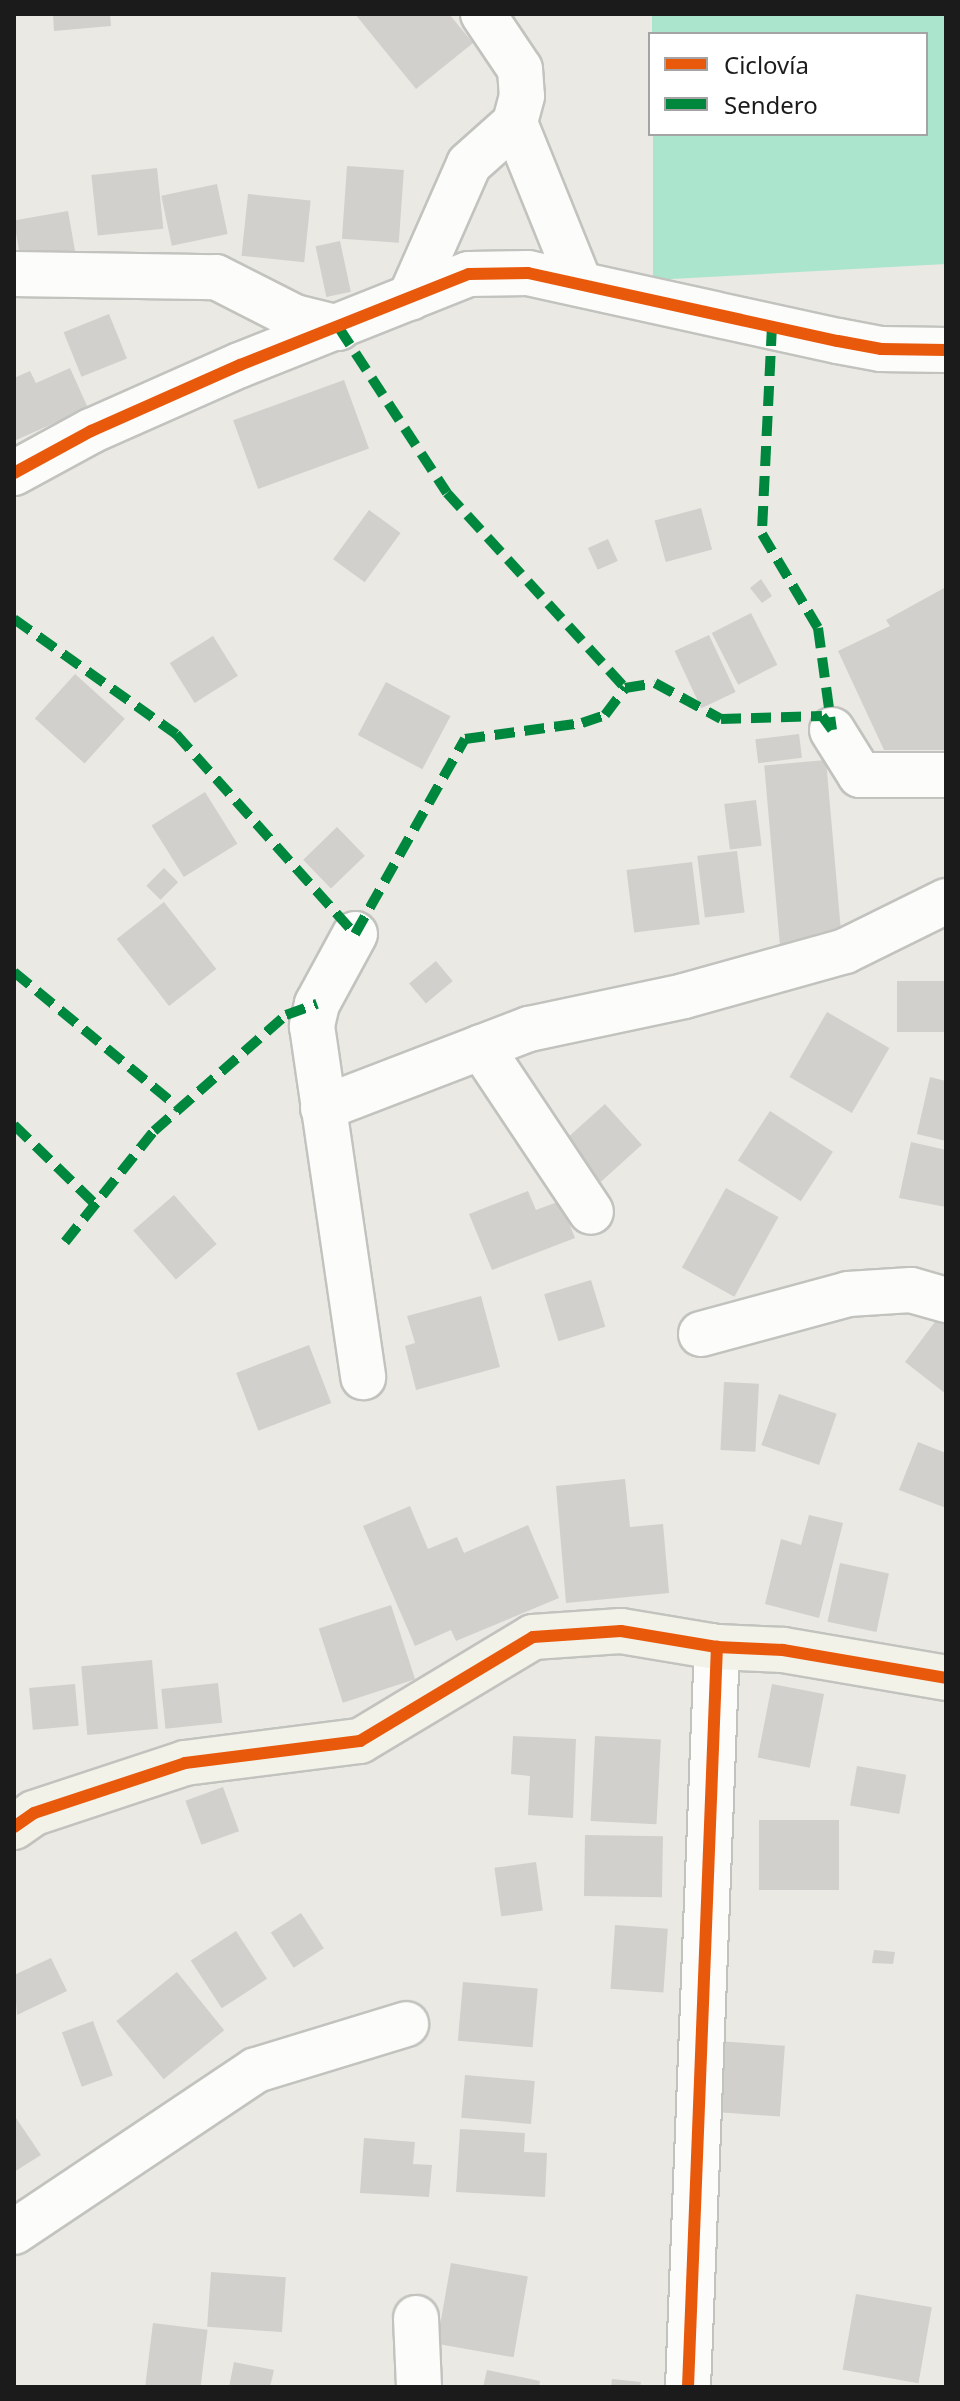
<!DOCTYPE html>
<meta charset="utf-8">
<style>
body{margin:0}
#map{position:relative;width:960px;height:2401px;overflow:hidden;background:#eae9e3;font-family:"Noto Sans",sans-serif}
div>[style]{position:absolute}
.pitch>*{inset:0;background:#ace5ce}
.building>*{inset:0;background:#d2d0cc;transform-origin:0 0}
.roads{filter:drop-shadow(2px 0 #c2c2bf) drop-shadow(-2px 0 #c2c2bf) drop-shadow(0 2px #c2c2bf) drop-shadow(0 -2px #c2c2bf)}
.street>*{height:44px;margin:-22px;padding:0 22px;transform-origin:22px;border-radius:22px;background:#fcfcfb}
.secondary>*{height:44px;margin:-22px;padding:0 22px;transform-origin:22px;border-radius:22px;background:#f2f2e8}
.quiet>*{height:10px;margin-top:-5px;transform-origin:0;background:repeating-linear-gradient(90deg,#00873e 0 20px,transparent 0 30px)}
.cycleway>*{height:12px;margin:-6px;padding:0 6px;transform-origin:6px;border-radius:6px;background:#e8590c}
span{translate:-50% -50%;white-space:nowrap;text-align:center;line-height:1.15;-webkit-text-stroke:6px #fff;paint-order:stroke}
.frame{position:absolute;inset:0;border:16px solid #1b1b1b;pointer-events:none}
.legend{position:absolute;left:648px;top:32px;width:280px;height:104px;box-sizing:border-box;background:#fff;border:2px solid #a4a4a4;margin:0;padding:10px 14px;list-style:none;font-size:24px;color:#1b1b1b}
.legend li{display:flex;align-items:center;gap:16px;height:40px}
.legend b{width:40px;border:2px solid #a4a4a4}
</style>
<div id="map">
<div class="pitch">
<i style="clip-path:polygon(652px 14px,946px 14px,946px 264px,653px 280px,653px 134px,926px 134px,926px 34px,652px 34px)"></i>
</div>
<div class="building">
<i style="clip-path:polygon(53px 14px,110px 14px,111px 26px,54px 31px)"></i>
<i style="clip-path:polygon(355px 14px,449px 14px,473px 43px,416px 89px)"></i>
<i style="left:347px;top:166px;width:57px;height:73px;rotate:4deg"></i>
<i style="left:157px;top:168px;width:61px;height:66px;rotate:84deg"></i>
<i style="left:217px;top:184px;width:51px;height:57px;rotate:78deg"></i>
<i style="left:248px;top:194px;width:63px;height:62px;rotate:6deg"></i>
<i style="left:68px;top:211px;width:48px;height:55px;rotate:80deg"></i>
<i style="left:340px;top:241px;width:52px;height:25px;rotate:78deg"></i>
<i style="left:109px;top:314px;width:48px;height:49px;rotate:68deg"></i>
<i style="clip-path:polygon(70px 368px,88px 408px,14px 441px,14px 378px,30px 371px,36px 383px)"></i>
<i style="left:344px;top:380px;width:73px;height:118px;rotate:70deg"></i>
<i style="left:701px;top:508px;width:43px;height:48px;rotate:75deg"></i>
<i style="left:369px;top:510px;width:39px;height:61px;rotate:36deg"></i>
<i style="left:608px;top:539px;width:24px;height:22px;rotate:66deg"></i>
<i style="clip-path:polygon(761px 579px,772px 596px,762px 603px,750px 588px)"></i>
<i style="clip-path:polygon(946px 587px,946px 750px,884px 750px,838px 651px,890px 626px,886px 620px)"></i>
<i style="left:751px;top:613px;width:58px;height:44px;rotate:63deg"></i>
<i style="left:709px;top:635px;width:63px;height:38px;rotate:65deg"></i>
<i style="left:213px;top:636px;width:47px;height:51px;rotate:58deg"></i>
<i style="left:75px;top:674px;width:67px;height:60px;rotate:42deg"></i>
<i style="left:386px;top:682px;width:73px;height:60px;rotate:28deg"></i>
<i style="left:799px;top:734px;width:24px;height:44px;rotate:83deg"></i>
<i style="left:826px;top:760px;width:180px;height:62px;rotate:85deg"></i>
<i style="left:205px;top:792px;width:61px;height:63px;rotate:58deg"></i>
<i style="left:756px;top:800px;width:46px;height:32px;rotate:83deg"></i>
<i style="left:337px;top:827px;width:40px;height:47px;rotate:46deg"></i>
<i style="left:737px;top:851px;width:62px;height:40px;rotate:83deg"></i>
<i style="left:692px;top:862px;width:63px;height:66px;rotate:83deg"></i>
<i style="left:164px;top:868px;width:20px;height:25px;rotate:45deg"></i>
<i style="left:164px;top:902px;width:85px;height:60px;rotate:52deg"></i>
<i style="left:436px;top:961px;width:26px;height:35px;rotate:50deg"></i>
<i style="left:897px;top:981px;width:49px;height:51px"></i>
<i style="left:827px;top:1012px;width:72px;height:75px;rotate:30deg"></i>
<i style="clip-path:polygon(930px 1077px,946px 1081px,946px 1141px,917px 1134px)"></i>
<i style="left:605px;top:1104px;width:55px;height:55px;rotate:48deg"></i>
<i style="left:770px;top:1111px;width:75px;height:59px;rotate:33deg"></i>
<i style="clip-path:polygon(911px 1142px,946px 1150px,946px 1207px,899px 1198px)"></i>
<i style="left:726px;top:1188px;width:60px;height:91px;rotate:29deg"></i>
<i style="clip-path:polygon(528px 1191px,536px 1210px,560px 1201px,575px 1238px,492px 1270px,469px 1214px)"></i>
<i style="left:174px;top:1195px;width:65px;height:54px;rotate:49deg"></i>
<i style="left:591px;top:1280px;width:49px;height:49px;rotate:73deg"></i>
<i style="clip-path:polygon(481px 1296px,500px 1367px,416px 1390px,405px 1346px,415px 1343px,407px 1316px)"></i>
<i style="clip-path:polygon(943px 1311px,946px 1313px,946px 1394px,905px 1362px)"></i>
<i style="left:309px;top:1345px;width:62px;height:78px;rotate:69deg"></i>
<i style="left:724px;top:1382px;width:35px;height:68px;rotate:3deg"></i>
<i style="left:779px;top:1394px;width:61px;height:54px;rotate:19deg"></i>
<i style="clip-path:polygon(918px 1442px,946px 1453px,946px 1508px,899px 1490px)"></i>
<i style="clip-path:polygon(625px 1479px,630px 1527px,663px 1524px,669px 1593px,566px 1603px,556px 1486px)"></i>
<i style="clip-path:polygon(410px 1506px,428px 1549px,457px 1537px,464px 1553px,528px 1525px,559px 1598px,456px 1641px,451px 1630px,415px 1646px,363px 1526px)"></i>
<i style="clip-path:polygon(809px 1515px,843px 1523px,819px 1618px,765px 1604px,781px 1539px,801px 1545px)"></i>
<i style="left:840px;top:1563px;width:50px;height:60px;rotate:12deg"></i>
<i style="left:391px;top:1605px;width:78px;height:76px;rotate:72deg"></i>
<i style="left:152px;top:1660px;width:69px;height:71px;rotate:85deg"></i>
<i style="left:218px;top:1683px;width:40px;height:57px;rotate:84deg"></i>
<i style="left:75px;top:1684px;width:42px;height:46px;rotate:85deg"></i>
<i style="left:772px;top:1684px;width:53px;height:75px;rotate:11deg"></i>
<i style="clip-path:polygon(513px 1736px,576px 1739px,573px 1818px,528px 1815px,530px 1776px,511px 1774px)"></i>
<i style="left:595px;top:1736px;width:66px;height:85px;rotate:3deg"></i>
<i style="left:857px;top:1766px;width:50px;height:40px;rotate:10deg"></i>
<i style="left:223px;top:1787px;width:47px;height:40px;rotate:70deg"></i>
<i style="left:759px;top:1820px;width:80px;height:70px"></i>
<i style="left:585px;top:1835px;width:78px;height:61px;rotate:1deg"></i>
<i style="left:536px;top:1862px;width:49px;height:42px;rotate:82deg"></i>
<i style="left:301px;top:1913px;width:42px;height:36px;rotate:57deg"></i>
<i style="left:615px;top:1925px;width:53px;height:64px;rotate:4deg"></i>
<i style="left:236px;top:1931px;width:57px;height:54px;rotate:57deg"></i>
<i style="clip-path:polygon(874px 1950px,895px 1952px,893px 1964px,872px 1963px)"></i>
<i style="clip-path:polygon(51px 1958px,67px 1991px,17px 2015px,14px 1975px)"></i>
<i style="left:177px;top:1972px;width:75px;height:78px;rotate:51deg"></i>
<i style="left:463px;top:1982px;width:75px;height:59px;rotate:5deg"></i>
<i style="left:93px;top:2021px;width:58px;height:33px;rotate:70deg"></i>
<i style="left:717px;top:2041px;width:68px;height:71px;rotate:4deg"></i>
<i style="left:465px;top:2075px;width:70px;height:43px;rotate:5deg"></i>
<i style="clip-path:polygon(14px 2115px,41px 2155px,14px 2172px)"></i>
<i style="clip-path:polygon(460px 2129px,525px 2133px,524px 2152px,547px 2153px,545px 2197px,456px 2192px)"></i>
<i style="clip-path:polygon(364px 2138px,415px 2142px,413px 2164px,432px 2165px,429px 2197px,360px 2193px)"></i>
<i style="left:451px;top:2263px;width:78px;height:82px;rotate:10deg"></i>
<i style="left:211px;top:2272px;width:75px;height:55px;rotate:4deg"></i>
<i style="left:856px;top:2294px;width:77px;height:77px;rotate:10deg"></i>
<i style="left:153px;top:2323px;width:55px;height:65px;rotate:7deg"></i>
<i style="clip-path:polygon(234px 2362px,274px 2370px,270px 2387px,229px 2387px)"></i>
<i style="clip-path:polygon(487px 2370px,540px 2381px,539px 2387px,483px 2387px)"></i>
<i style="clip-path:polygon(612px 2379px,641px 2382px,640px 2387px,611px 2387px)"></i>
</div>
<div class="roads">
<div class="street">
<i style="left:483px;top:14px;width:66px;rotate:56.1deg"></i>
<i style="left:520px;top:69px;width:27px;rotate:86deg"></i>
<i style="left:522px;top:96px;width:28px;rotate:105deg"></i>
<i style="left:515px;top:123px;width:174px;rotate:68deg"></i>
<i style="left:14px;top:274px;width:202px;rotate:0.9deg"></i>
<i style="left:216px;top:277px;width:89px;rotate:26.9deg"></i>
<i style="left:295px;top:317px;width:45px;rotate:14deg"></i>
<i style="left:410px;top:298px;width:146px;rotate:-66.2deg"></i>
<i style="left:469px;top:164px;width:62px;rotate:-41.7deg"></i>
<i style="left:14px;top:473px;width:88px;rotate:-28.6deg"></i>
<i style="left:91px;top:431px;width:163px;rotate:-23.9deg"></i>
<i style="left:240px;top:365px;width:246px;rotate:-21.7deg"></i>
<i style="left:469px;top:274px;width:59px;rotate:-1deg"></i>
<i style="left:528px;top:273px;width:317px;rotate:12.4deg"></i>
<i style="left:838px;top:341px;width:44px;rotate:10.5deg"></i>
<i style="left:881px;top:349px;width:65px;rotate:0.9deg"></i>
<i style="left:832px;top:730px;width:53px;rotate:58.1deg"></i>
<i style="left:860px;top:775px;width:86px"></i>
<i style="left:355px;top:934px;width:80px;rotate:118.5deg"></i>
<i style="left:317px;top:1004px;width:23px;rotate:103deg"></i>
<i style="left:312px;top:1026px;width:355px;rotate:81.7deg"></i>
<i style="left:481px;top:1047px;width:198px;rotate:56.3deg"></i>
<i style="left:323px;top:1108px;width:221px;rotate:-21deg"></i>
<i style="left:529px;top:1029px;width:158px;rotate:-12deg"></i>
<i style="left:684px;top:996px;width:167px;rotate:-15.6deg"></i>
<i style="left:845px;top:951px;width:113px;rotate:-26.3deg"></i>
<i style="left:701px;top:1334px;width:152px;rotate:-15.2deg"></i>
<i style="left:848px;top:1294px;width:63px;rotate:-3.6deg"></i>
<i style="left:911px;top:1290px;width:36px;rotate:16deg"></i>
<i style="left:14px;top:2232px;width:291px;rotate:-33.8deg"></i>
<i style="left:256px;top:2070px;width:157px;rotate:-17deg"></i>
<i style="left:416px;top:2318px;width:69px;rotate:87.5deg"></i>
<i style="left:688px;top:2387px;width:741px;rotate:-87.76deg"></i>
</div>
<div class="secondary">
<i style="left:14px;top:1827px;width:24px;rotate:-35deg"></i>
<i style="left:34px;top:1813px;width:159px;rotate:-18.3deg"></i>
<i style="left:185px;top:1763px;width:176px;rotate:-7.2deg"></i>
<i style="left:360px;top:1741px;width:202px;rotate:-31deg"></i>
<i style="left:533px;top:1637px;width:88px;rotate:-3.9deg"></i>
<i style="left:621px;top:1631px;width:97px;rotate:9.5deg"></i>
<i style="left:717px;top:1647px;width:66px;rotate:2.6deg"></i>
<i style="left:783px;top:1650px;width:165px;rotate:9.7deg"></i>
</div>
</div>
<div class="quiet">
<i style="left:772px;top:326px;width:208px;rotate:92.8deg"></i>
<i style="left:762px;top:534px;width:109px;rotate:59.2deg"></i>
<i style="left:818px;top:628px;width:103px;rotate:82.2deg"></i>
<i style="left:339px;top:328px;width:197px;rotate:56.8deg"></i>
<i style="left:447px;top:493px;width:264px;rotate:47.6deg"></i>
<i style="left:14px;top:619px;width:199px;rotate:35.4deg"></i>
<i style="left:176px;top:734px;width:268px;rotate:48.2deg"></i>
<i style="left:355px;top:934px;width:224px;rotate:-60.6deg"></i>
<i style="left:465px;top:739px;width:118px;rotate:-7.8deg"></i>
<i style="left:582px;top:723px;width:24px;rotate:-19deg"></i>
<i style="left:605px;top:715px;width:34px;rotate:-53deg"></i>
<i style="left:625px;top:688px;width:30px;rotate:-9deg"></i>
<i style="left:655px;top:683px;width:75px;rotate:28.6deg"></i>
<i style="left:721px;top:719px;width:101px;rotate:-1.7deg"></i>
<i style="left:822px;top:716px;width:17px;rotate:54deg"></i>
<i style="left:14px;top:972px;width:215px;rotate:39.5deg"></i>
<i style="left:14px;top:1125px;width:113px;rotate:44.3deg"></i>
<i style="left:65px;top:1242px;width:142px;rotate:-51.3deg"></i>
<i style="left:154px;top:1131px;width:176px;rotate:-41.3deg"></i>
<i style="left:286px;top:1015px;width:33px;rotate:-20deg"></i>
</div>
<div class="cycleway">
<i style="left:14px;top:473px;width:88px;rotate:-28.6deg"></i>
<i style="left:91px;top:431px;width:163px;rotate:-23.9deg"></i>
<i style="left:240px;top:365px;width:246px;rotate:-21.7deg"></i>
<i style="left:469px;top:274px;width:59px;rotate:-1deg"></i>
<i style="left:528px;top:273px;width:317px;rotate:12.4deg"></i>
<i style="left:838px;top:341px;width:44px;rotate:10.5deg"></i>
<i style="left:881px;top:349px;width:65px;rotate:0.9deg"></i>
<i style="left:14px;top:1827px;width:24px;rotate:-35deg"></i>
<i style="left:34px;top:1813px;width:159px;rotate:-18.3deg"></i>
<i style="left:185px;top:1763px;width:176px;rotate:-7.2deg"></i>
<i style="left:360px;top:1741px;width:202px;rotate:-31deg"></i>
<i style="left:533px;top:1637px;width:88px;rotate:-3.9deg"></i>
<i style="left:621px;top:1631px;width:97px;rotate:9.5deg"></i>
<i style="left:717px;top:1647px;width:66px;rotate:2.6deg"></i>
<i style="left:783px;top:1650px;width:165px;rotate:9.7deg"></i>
<i style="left:688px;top:2387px;width:741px;rotate:-87.76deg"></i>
</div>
<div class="frame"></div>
<ul class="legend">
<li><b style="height:10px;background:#e8590c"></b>Ciclovía</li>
<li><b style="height:10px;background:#00873e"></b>Sendero</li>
</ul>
</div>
